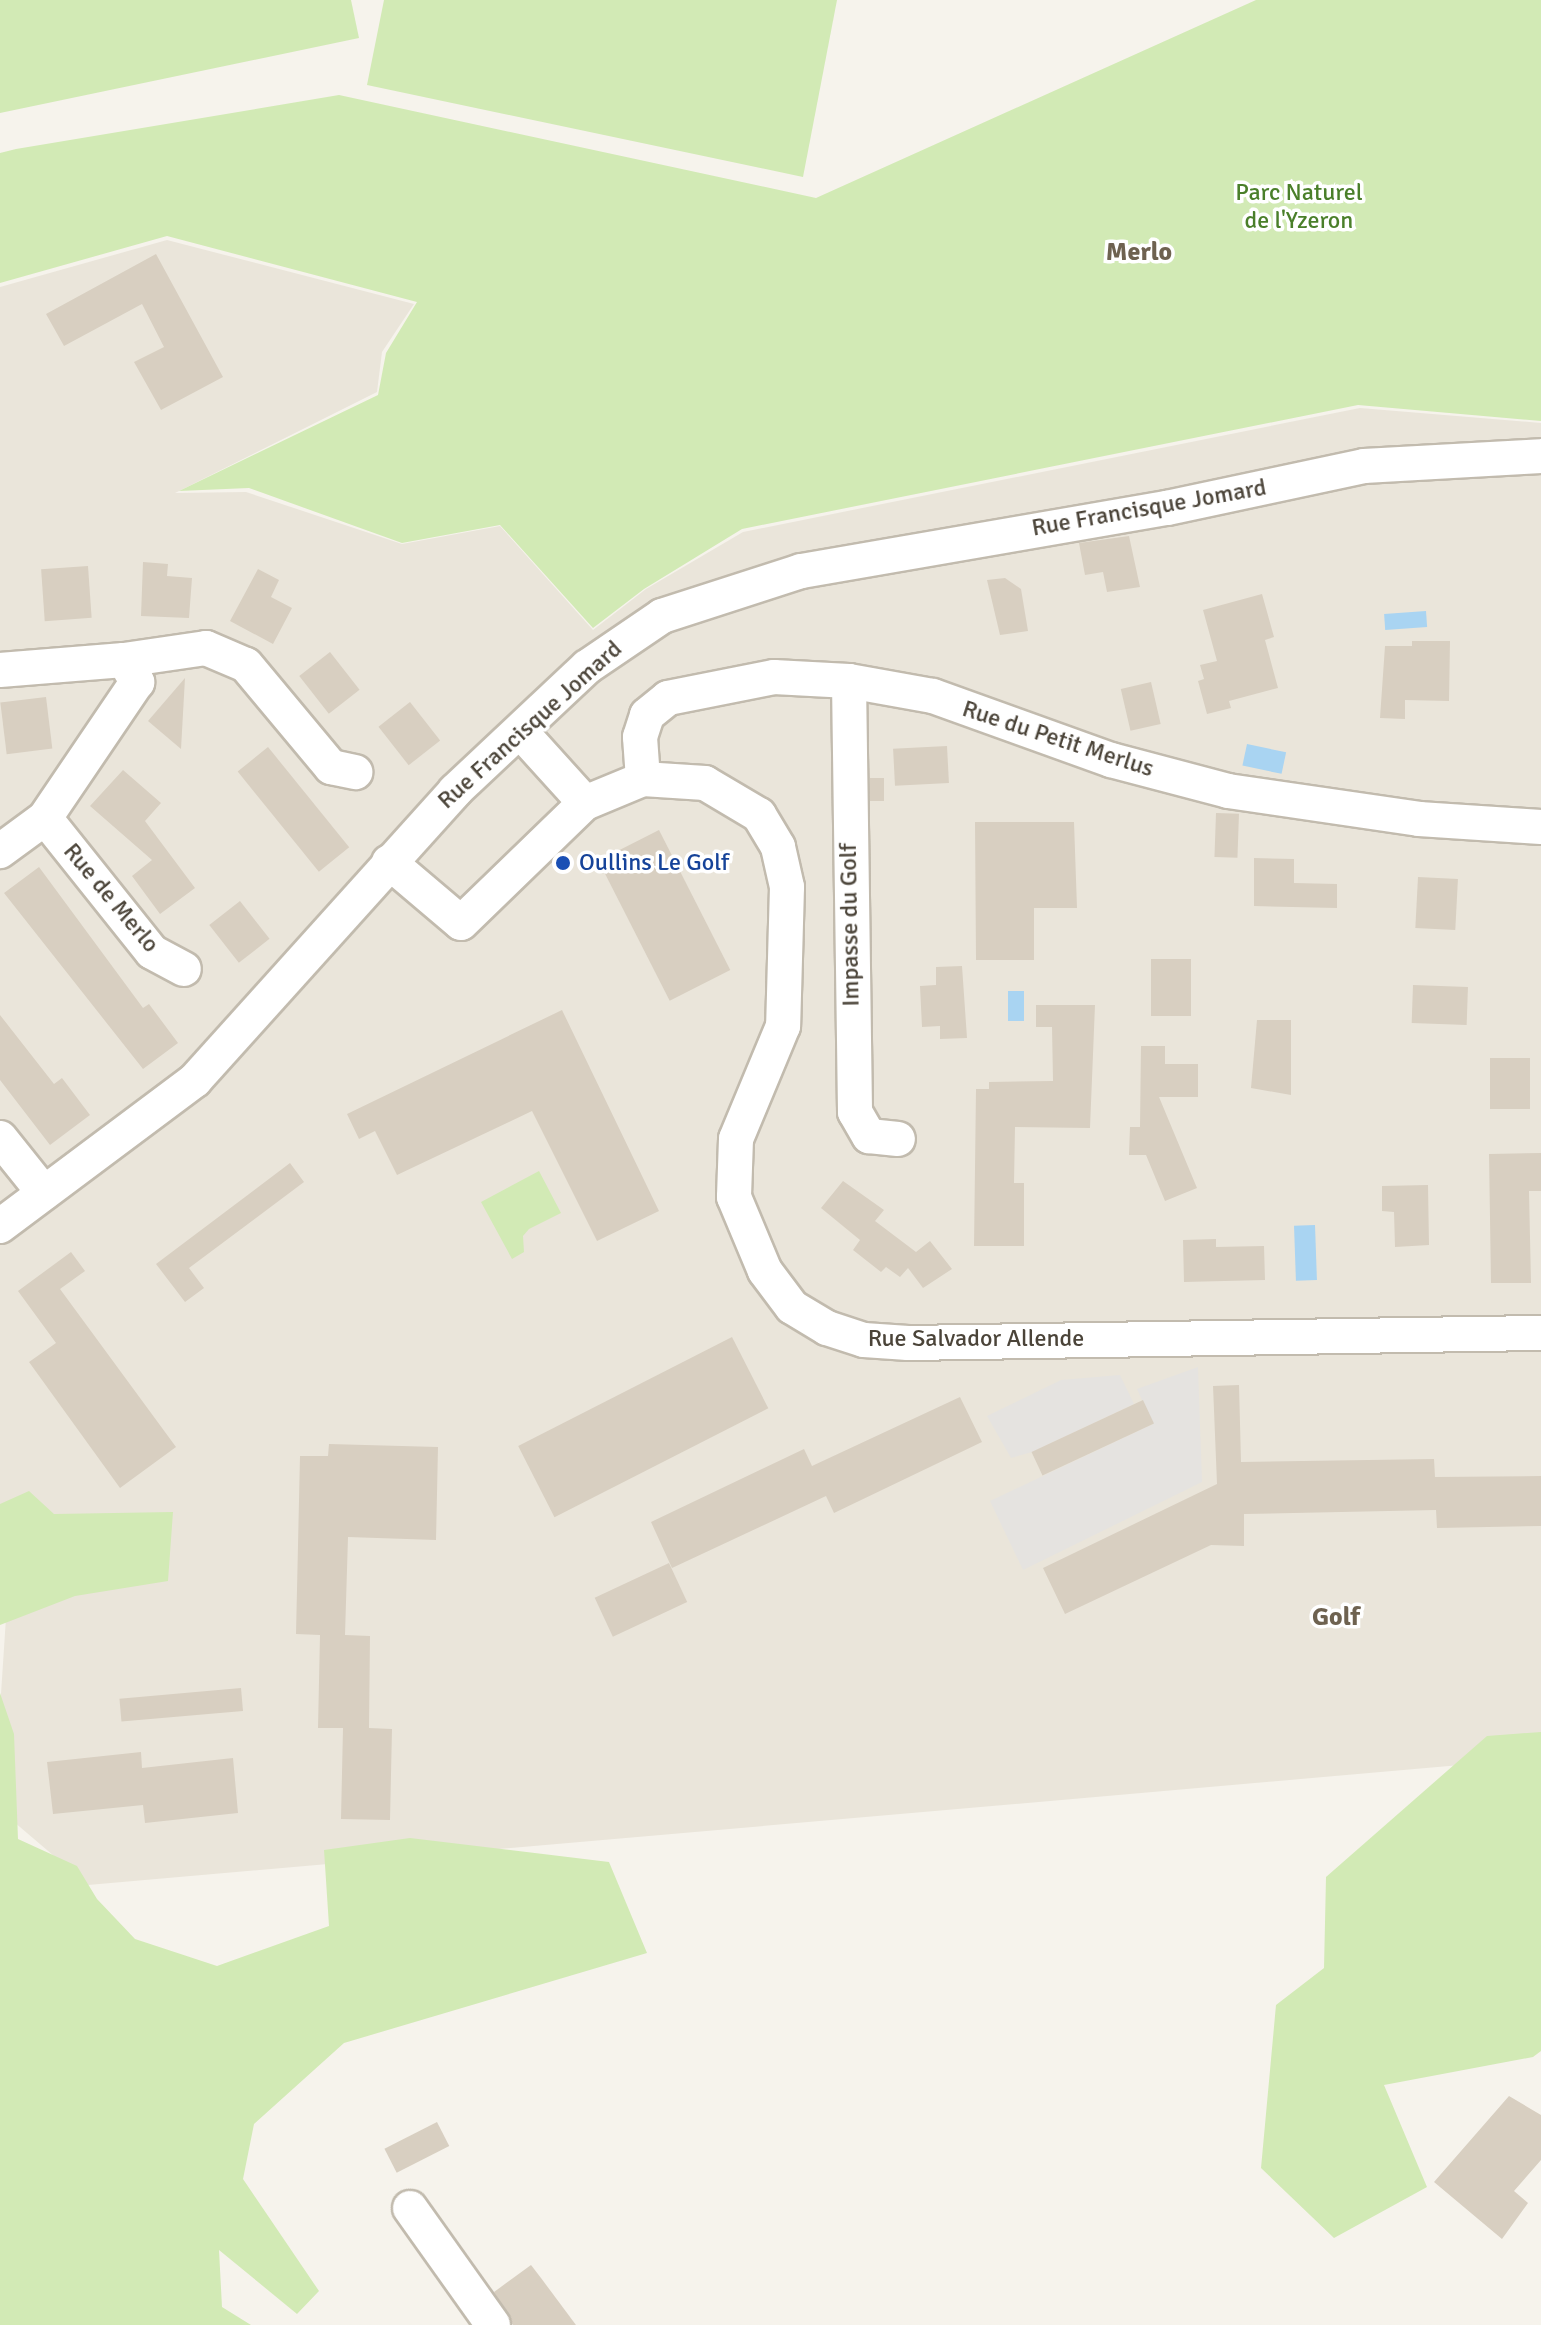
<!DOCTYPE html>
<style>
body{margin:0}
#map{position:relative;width:1541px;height:2325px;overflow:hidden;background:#f6f3ec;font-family:Signika,sans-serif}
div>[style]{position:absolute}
.residential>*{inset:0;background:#eae5da}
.green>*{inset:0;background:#d2eab5}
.parking>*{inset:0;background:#e5e3e0}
.water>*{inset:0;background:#a9d4f2;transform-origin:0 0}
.building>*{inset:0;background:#d8cfc1;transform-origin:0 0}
.roads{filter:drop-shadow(2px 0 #c2bbae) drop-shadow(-2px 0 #c2bbae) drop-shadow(0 2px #c2bbae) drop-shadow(0 -2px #c2bbae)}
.street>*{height:34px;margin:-17px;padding:0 17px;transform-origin:17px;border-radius:17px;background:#fff}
.dots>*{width:22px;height:22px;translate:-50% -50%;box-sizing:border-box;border:4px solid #fff;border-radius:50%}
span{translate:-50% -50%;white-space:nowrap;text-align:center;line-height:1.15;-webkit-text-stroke:7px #fff;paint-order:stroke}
.park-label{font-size:24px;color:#4a7f2a}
.street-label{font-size:24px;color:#4b4439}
.transit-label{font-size:24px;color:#164399}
.left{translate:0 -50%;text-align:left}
.neighbourhood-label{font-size:26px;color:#6e6250;font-weight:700}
</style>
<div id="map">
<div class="residential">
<i style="clip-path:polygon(167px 240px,414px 304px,382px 352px,377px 392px,175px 493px,246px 492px,402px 544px,500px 526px,593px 630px,646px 589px,743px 532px,1360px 408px,1541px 423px,1541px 1758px,88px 1885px,0 1810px,0 1709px,10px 1557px,0 1556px,0 287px)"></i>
</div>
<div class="green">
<i style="clip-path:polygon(0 0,351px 0,359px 38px,0 113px)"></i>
<i style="clip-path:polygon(384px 0,837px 0,803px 177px,367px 85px)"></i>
<i style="clip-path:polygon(1256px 0,1541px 0,1541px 421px,1358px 405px,742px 529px,644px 589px,593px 628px,500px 525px,402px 543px,249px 488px,179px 491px,378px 395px,386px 353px,417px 302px,167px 236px,0 283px,0 153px,16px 149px,339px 95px,816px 198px)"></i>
<i style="clip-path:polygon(539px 1171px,561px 1213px,529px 1229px,523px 1236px,524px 1252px,512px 1259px,481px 1202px)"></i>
<i style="clip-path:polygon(29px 1491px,54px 1514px,173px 1512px,168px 1581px,75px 1596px,0 1625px,0 1504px)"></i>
<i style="clip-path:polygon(0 1693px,14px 1734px,18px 1839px,77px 1866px,97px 1899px,135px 1939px,217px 1966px,329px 1926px,324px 1850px,410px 1838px,609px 1862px,647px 1953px,344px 2043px,254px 2124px,243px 2179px,319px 2291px,297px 2314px,219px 2250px,222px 2307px,251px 2325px,0 2325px)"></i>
<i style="clip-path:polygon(1541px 1732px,1541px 2051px,1533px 2057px,1384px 2085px,1427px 2187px,1334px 2238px,1261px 2168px,1276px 2005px,1324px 1968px,1326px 1877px,1487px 1736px)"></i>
</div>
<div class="parking">
<i style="clip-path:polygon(1198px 1367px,1202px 1482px,1023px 1570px,990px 1501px,1153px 1424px,1137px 1389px)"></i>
<i style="clip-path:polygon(1120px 1375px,1134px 1404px,1032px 1452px,1011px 1458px,987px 1416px,1061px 1380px)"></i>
</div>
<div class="water">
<i style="left:1426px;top:611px;width:16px;height:42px;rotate:86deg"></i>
<i style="left:1247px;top:744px;width:40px;height:22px;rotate:12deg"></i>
<i style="left:1008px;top:991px;width:16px;height:30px"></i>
<i style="left:1315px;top:1225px;width:55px;height:21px;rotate:88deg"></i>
</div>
<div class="building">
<i style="clip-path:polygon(156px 254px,223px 377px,161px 410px,134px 362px,164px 347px,142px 304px,64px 346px,46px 314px)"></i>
<i style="clip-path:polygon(1129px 536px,1140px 587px,1107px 592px,1103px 572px,1085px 575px,1079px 543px)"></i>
<i style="clip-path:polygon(143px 562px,168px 564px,167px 576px,192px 578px,189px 618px,141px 616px)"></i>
<i style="left:88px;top:566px;width:52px;height:47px;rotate:86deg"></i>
<i style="clip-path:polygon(258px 569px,279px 580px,271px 597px,292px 608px,273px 644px,230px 621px)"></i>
<i style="clip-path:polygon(1005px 578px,1021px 589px,1028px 631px,1000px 635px,987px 580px)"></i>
<i style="clip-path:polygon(1262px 594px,1274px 637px,1265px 640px,1278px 688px,1229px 701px,1231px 708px,1207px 714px,1198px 681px,1204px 679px,1200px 665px,1217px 661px,1203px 610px)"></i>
<i style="clip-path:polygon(1412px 641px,1450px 641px,1449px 701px,1405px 700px,1405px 719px,1380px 718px,1385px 646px,1412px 646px)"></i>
<i style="left:330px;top:652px;width:48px;height:39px;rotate:52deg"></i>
<i style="clip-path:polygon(185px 678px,181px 749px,148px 721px)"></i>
<i style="left:1151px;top:682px;width:43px;height:31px;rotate:77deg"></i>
<i style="left:46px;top:697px;width:52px;height:46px;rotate:83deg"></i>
<i style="left:410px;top:702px;width:49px;height:40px;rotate:52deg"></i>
<i style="left:947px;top:746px;width:37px;height:54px;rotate:87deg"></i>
<i style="left:268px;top:747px;width:129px;height:39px;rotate:51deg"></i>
<i style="clip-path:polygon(123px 770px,161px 803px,145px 821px,195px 888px,160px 914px,132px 876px,152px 860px,90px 806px)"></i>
<i style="left:884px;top:778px;width:23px;height:14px;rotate:90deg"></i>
<i style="left:1216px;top:813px;width:23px;height:44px;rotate:2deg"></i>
<i style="clip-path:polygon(975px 822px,1074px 822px,1077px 908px,1034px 908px,1034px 960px,976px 960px)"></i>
<i style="left:659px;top:830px;width:157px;height:68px;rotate:63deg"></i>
<i style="clip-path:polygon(1254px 858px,1294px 859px,1294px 883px,1337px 884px,1337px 908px,1254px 906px)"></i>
<i style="clip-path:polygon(39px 867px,143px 1008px,149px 1004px,178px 1043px,143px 1069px,4px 893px)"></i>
<i style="left:1418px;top:877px;width:40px;height:51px;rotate:3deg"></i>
<i style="left:240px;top:901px;width:48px;height:39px;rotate:52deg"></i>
<i style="left:1151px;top:959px;width:40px;height:57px"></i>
<i style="clip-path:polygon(962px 966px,967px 1038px,940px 1039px,940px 1026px,922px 1027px,920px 986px,936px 985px,936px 967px)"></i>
<i style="left:1413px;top:985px;width:55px;height:38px;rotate:2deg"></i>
<i style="clip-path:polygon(1036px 1005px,1095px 1005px,1090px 1128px,1015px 1127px,1014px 1183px,1024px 1183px,1024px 1246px,974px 1246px,976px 1089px,989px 1089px,989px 1082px,1053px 1081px,1052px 1027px,1036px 1027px)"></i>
<i style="clip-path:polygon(562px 1010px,659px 1211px,597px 1241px,532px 1111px,397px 1175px,375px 1131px,359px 1139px,347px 1114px)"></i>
<i style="clip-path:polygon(0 1015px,54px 1084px,62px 1078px,90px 1115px,50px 1145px,0 1080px)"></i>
<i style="clip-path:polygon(1257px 1020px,1291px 1020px,1291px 1095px,1251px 1088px)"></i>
<i style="clip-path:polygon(1141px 1046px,1165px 1046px,1165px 1064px,1198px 1064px,1198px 1097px,1159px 1097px,1197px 1188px,1165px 1201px,1146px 1155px,1129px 1155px,1130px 1127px,1140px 1127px)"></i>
<i style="left:1490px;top:1058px;width:40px;height:51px"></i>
<i style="clip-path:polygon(1541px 1153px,1541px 1191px,1529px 1191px,1531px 1283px,1491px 1283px,1489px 1154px)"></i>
<i style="clip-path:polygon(290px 1163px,304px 1182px,189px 1268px,204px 1288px,185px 1302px,156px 1264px)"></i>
<i style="clip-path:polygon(843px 1181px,884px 1210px,875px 1221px,916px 1252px,930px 1241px,952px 1269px,923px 1288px,908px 1268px,900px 1277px,886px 1267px,881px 1272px,853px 1250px,860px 1240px,821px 1208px)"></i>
<i style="clip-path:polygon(1428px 1185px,1429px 1245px,1395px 1247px,1394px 1212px,1382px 1211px,1382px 1186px)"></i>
<i style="clip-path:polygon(1216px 1239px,1216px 1247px,1264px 1246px,1265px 1280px,1184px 1282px,1183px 1240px)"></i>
<i style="clip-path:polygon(71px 1252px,85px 1271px,60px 1289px,176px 1447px,120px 1488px,29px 1362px,56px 1343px,18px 1291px)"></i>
<i style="left:732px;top:1337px;width:80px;height:240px;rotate:63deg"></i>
<i style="clip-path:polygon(1239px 1385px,1241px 1462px,1434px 1459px,1435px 1477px,1541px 1476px,1541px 1526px,1437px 1528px,1436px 1510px,1244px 1514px,1244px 1546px,1211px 1545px,1065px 1614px,1043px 1568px,1217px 1484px,1213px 1386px)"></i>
<i style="clip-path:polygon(960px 1397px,982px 1442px,834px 1513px,826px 1496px,672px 1568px,651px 1522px,804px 1449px,812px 1466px)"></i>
<i style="left:1143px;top:1400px;width:26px;height:123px;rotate:65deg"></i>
<i style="clip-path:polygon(329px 1444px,438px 1447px,436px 1540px,348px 1537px,345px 1635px,370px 1636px,369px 1728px,392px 1729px,390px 1820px,341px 1819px,343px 1728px,318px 1728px,320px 1635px,296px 1634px,300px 1456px,328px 1456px)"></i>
<i style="left:669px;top:1563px;width:43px;height:82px;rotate:65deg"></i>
<i style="left:241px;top:1688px;width:23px;height:122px;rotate:85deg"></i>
<i style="clip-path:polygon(141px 1752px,142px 1768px,233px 1758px,238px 1813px,145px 1823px,143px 1805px,53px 1814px,47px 1762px)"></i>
<i style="clip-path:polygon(1509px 2096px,1541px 2115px,1541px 2160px,1514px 2191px,1528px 2203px,1502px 2239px,1434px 2182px)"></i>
<i style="left:437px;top:2122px;width:27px;height:59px;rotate:63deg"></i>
<i style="clip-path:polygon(531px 2265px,541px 2278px,576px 2325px,513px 2325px,494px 2292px)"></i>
</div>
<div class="roads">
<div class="street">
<i style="left:124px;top:660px;width:83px;rotate:-8.3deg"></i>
<i style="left:206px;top:648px;width:43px;rotate:23deg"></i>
<i style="left:246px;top:665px;width:133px;rotate:50.2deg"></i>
<i style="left:331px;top:767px;width:25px;rotate:12deg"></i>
<i style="left:0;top:670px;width:124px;rotate:-4.6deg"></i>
<i style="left:124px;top:660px;width:26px;rotate:59deg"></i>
<i style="left:137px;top:682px;width:164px;rotate:124.1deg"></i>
<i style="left:45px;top:818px;width:56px;rotate:143.7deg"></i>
<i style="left:849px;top:681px;width:431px;rotate:89.2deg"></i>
<i style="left:855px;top:1112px;width:28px;rotate:60deg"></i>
<i style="left:869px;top:1136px;width:29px;rotate:6deg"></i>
<i style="left:520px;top:731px;width:97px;rotate:47.9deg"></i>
<i style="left:643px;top:779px;width:42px;rotate:-94.1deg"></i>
<i style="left:640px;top:737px;width:23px;rotate:-72deg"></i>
<i style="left:647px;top:715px;width:27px;rotate:-39deg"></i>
<i style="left:668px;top:698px;width:108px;rotate:-11.2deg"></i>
<i style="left:774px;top:677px;width:75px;rotate:3.1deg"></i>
<i style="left:849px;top:681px;width:85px;rotate:10.1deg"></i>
<i style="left:933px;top:696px;width:189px;rotate:19.8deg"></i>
<i style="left:1111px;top:760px;width:121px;rotate:14.8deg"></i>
<i style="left:1228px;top:791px;width:193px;rotate:8.3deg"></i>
<i style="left:1419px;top:819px;width:122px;rotate:3.8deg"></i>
<i style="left:45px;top:818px;width:171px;rotate:51.4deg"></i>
<i style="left:152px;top:952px;width:36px;rotate:28deg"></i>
<i style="left:389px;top:862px;width:94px;rotate:40.3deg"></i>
<i style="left:461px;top:923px;width:173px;rotate:-44.1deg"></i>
<i style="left:585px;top:803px;width:63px;rotate:-22.5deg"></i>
<i style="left:643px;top:779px;width:62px;rotate:3.7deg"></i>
<i style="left:705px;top:783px;width:63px;rotate:30.7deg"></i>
<i style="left:759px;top:815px;width:37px;rotate:59deg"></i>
<i style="left:778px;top:847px;width:41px;rotate:77.3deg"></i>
<i style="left:787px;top:887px;width:139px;rotate:91.6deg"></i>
<i style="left:783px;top:1026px;width:122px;rotate:112.6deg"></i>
<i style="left:736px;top:1139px;width:58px;rotate:92deg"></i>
<i style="left:734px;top:1197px;width:80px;rotate:67.3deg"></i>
<i style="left:765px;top:1271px;width:45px;rotate:53.1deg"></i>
<i style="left:792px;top:1307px;width:41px;rotate:31deg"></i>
<i style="left:827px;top:1328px;width:39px;rotate:18deg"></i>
<i style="left:864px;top:1340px;width:44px;rotate:3.9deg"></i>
<i style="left:908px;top:1343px;width:633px;rotate:-0.91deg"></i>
<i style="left:0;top:1138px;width:70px;rotate:51.3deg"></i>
<i style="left:0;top:1226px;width:244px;rotate:-36.8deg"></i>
<i style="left:195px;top:1080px;width:389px;rotate:-48deg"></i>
<i style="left:455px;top:791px;width:181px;rotate:-43.2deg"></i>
<i style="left:587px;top:667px;width:91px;rotate:-34.2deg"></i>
<i style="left:662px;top:616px;width:146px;rotate:-17.9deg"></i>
<i style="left:801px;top:571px;width:371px;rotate:-9.8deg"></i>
<i style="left:1167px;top:508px;width:201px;rotate:-12deg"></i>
<i style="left:1364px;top:466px;width:177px;rotate:-3.2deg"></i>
<i style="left:410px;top:2208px;width:143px;rotate:54.6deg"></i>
</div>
</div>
<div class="dots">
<i style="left:563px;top:863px;background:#1a4fb4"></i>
</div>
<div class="park-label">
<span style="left:1299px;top:207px">Parc Naturel<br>de l'Yzeron</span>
</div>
<div class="street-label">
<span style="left:1149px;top:508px;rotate:-10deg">Rue Francisque Jomard</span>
<span style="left:530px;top:725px;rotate:-42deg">Rue Francisque Jomard</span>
<span style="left:1058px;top:739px;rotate:18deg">Rue du Petit Merlus</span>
<span style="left:111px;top:898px;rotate:50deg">Rue de Merlo</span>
<span style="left:850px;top:925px;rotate:-91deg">Impasse du Golf</span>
<span style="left:976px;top:1339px">Rue Salvador Allende</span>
</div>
<div class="transit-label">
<span class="left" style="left:579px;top:863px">Oullins Le Golf</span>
</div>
<div class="neighbourhood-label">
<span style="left:1139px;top:253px">Merlo</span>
<span style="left:1336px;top:1618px">Golf</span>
</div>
</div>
